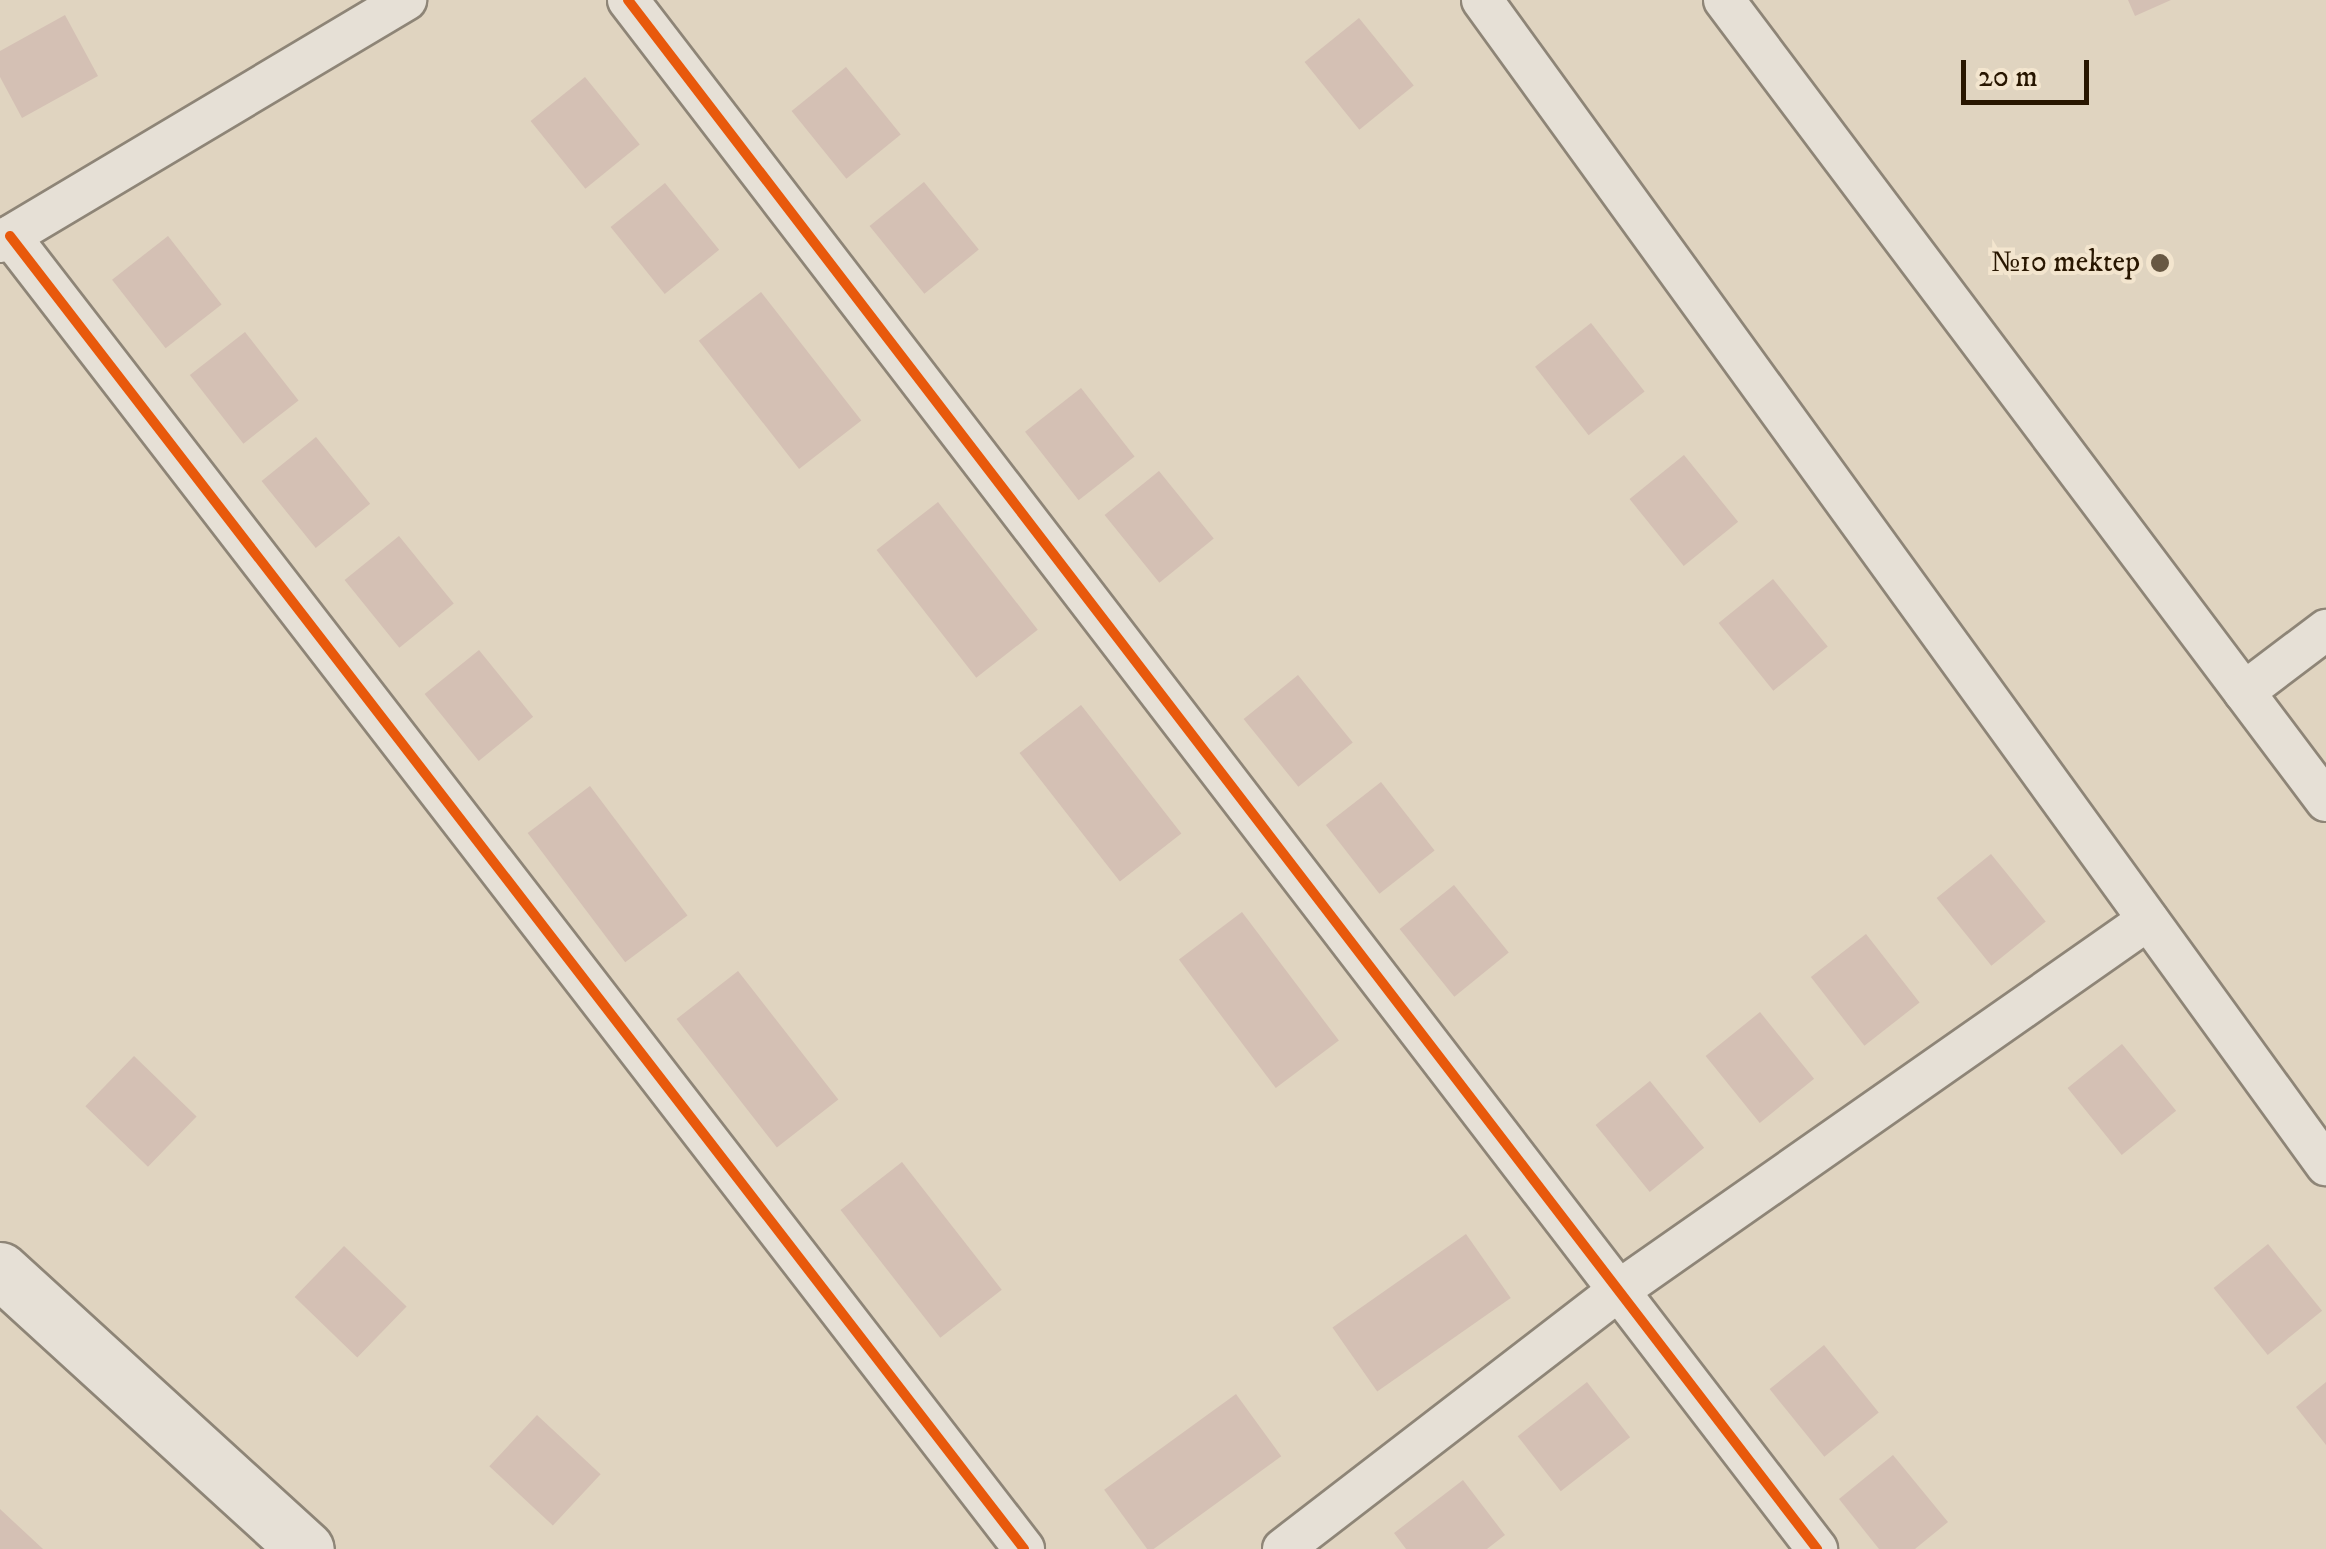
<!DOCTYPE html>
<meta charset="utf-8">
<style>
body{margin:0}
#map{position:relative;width:2326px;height:1549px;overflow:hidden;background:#e0d4c0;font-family:"IM FELL DW Pica",serif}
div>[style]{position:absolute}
.building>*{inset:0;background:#d4c0b4;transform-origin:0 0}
.roads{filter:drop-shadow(2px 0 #8e8577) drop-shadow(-2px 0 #8e8577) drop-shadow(0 2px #8e8577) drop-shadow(0 -2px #8e8577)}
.street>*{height:40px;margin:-20px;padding:0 20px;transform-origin:20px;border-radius:20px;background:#e6e0d6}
.secondary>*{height:55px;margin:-27.5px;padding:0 27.5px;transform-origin:27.5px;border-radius:27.5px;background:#e6e0d6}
.cycleway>*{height:10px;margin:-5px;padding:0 5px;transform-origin:5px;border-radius:5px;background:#e8590c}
.dots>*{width:28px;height:28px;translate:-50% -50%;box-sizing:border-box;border:5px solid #f3e5ce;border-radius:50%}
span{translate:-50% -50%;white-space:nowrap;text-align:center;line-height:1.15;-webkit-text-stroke:8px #f3e5ce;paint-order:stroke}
.poi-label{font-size:30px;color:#281600}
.right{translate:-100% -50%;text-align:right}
.scale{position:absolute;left:1961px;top:60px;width:128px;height:45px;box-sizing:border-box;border:5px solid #281600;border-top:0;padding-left:12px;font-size:30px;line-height:35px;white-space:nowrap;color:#281600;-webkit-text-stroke:8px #f3e5ce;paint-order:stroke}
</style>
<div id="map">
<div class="building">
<i style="clip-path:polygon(2128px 0,2171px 0,2135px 16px)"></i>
<i style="clip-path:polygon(65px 15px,98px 76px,22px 118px,0 77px,0 51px)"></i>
<i style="left:1359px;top:18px;width:87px;height:70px;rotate:51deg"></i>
<i style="left:846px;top:67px;width:87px;height:70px;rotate:51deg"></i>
<i style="left:585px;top:77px;width:87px;height:70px;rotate:51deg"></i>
<i style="left:924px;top:182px;width:87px;height:70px;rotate:51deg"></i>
<i style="left:665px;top:183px;width:86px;height:70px;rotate:51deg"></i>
<i style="left:168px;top:236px;width:87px;height:71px;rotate:52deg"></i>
<i style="left:761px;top:292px;width:163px;height:79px;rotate:52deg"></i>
<i style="left:1591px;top:323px;width:87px;height:71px;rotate:52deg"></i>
<i style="left:245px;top:332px;width:87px;height:70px;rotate:52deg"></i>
<i style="left:1081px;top:388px;width:87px;height:71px;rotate:52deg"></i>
<i style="left:316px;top:437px;width:86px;height:70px;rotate:51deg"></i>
<i style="left:1684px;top:455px;width:86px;height:70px;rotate:51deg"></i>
<i style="left:1159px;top:471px;width:87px;height:70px;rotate:51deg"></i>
<i style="left:938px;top:502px;width:162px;height:78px;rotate:52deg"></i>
<i style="left:399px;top:536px;width:87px;height:70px;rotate:51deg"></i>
<i style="left:1773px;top:579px;width:87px;height:70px;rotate:51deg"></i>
<i style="left:479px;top:650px;width:86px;height:70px;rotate:51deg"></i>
<i style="left:1298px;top:675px;width:87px;height:70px;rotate:51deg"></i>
<i style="left:1081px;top:705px;width:163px;height:78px;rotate:52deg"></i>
<i style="left:1381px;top:782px;width:87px;height:70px;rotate:52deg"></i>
<i style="left:590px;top:786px;width:162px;height:78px;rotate:53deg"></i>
<i style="left:1991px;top:854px;width:87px;height:70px;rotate:51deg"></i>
<i style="left:1454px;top:885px;width:87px;height:70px;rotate:51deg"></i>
<i style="left:1242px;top:912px;width:161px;height:79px;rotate:53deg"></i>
<i style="left:1866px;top:934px;width:87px;height:70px;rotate:52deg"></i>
<i style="left:738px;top:971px;width:163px;height:78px;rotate:52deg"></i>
<i style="left:1760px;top:1012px;width:86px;height:70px;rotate:51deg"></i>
<i style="left:2122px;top:1044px;width:86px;height:70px;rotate:51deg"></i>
<i style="left:134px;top:1056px;width:87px;height:70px;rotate:44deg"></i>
<i style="left:1650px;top:1081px;width:86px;height:70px;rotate:51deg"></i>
<i style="left:902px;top:1162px;width:162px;height:78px;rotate:52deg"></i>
<i style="left:1466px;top:1234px;width:78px;height:163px;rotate:55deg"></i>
<i style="left:2268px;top:1244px;width:86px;height:70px;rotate:51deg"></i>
<i style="left:344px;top:1246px;width:87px;height:71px;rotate:44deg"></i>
<i style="left:1824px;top:1345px;width:87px;height:70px;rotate:51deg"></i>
<i style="left:1587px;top:1382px;width:70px;height:88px;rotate:52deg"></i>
<i style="clip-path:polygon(2326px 1382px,2326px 1445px,2296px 1407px)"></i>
<i style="left:1236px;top:1394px;width:77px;height:163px;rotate:54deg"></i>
<i style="left:537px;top:1415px;width:87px;height:70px;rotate:43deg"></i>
<i style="clip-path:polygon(1893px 1455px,1948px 1522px,1915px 1549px,1879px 1549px,1839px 1499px)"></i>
<i style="clip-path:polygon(1463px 1480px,1505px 1535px,1487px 1549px,1406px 1549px,1394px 1533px)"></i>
<i style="clip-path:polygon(0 1509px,43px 1549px,0 1549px)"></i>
</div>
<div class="roads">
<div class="street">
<i style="left:628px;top:0;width:1953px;rotate:52.49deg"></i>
<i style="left:1482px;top:0;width:1439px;rotate:54.08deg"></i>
<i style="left:1724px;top:0;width:1002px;rotate:53.07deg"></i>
<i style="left:10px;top:236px;width:1659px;rotate:52.32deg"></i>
<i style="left:0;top:242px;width:473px;rotate:-30.8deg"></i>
<i style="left:2244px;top:692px;width:103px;rotate:-37.1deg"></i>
<i style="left:1283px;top:1549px;width:423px;rotate:-37.6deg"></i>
<i style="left:1618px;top:1291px;width:647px;rotate:-34.99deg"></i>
</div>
<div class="secondary">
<i style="left:0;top:1270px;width:414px;rotate:42.4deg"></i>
</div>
</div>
<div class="cycleway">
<i style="left:628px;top:0;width:1953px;rotate:52.49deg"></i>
<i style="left:10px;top:236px;width:1659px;rotate:52.32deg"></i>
</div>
<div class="dots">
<i style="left:2160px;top:263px;background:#685843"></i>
</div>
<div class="poi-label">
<span class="right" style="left:2140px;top:263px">№10 mektep</span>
</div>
<div class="scale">20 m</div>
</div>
